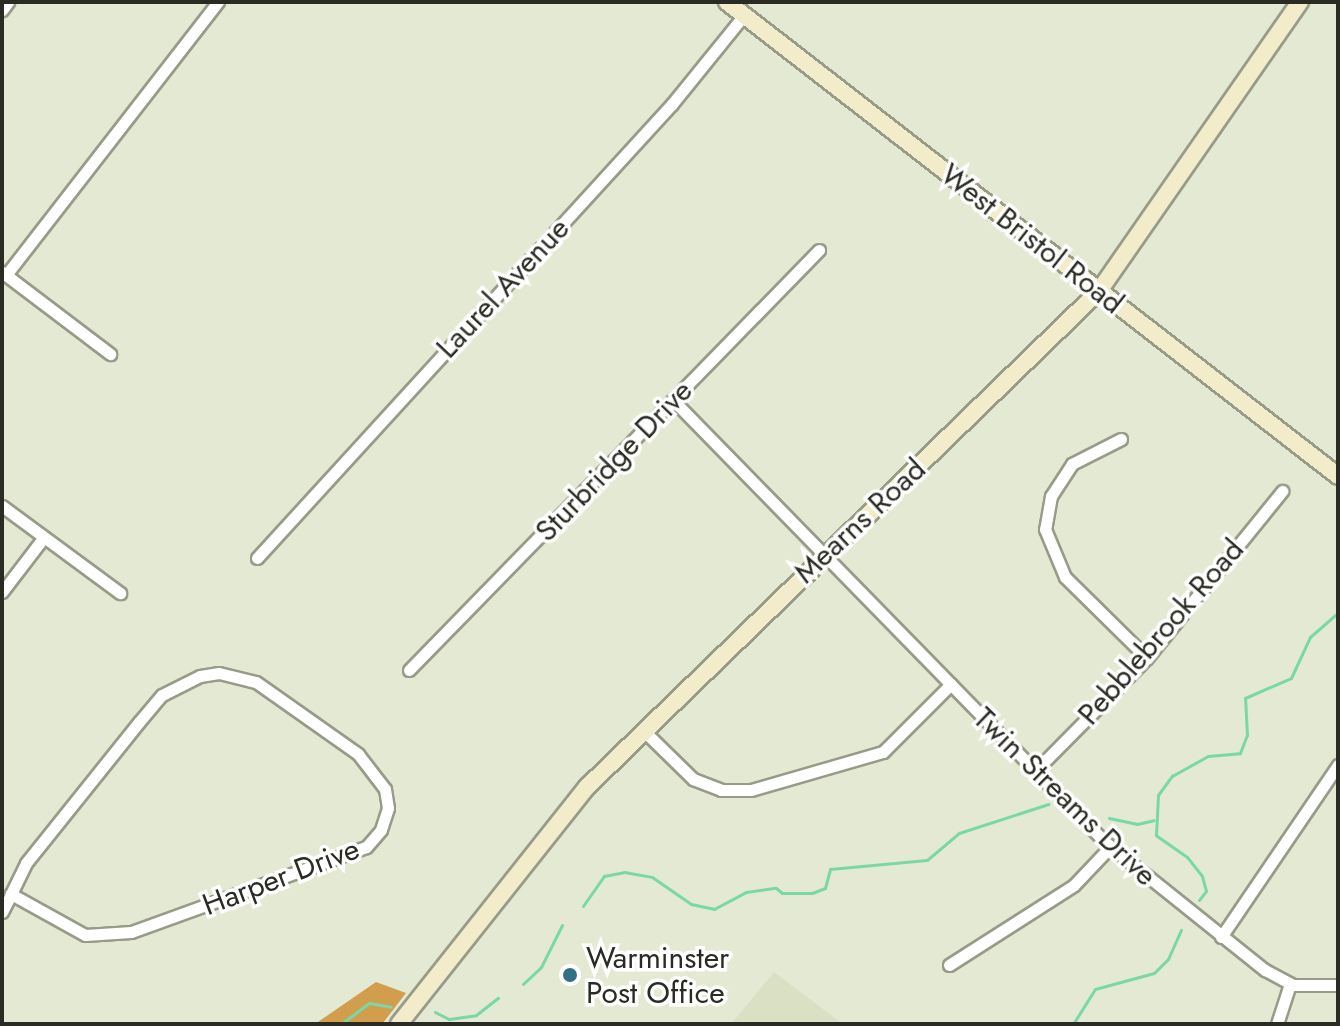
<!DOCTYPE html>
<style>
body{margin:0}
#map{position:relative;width:1340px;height:1026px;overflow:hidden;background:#e4e9d4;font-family:Jost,sans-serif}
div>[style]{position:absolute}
.built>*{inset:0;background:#dae0c4}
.forest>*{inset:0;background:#d29d4d}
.stream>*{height:3px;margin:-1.5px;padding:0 1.5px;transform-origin:1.5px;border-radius:1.5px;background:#7ad8a6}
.roads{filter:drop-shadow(2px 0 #979b88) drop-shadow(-2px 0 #979b88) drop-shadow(0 2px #979b88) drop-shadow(0 -2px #979b88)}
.street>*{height:11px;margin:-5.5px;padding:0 5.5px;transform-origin:5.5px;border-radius:5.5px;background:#fff}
.secondary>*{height:16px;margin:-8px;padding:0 8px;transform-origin:8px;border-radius:8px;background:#f3eccb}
.dots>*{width:22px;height:22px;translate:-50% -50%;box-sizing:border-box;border:4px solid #fff;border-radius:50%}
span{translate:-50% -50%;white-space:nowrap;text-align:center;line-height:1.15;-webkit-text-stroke:7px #fff;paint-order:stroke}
.street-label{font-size:30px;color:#2a2c24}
.poi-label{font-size:30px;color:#2a2c24}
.left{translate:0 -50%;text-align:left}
.frame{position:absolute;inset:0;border:4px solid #2a2c24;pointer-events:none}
</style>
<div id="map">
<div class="built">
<i style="clip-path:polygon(774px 972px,843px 1024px,731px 1024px)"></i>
</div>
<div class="forest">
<i style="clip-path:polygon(376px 982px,406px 993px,383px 1023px,315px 1024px)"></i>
</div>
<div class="stream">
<i style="left:1109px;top:818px;width:29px;rotate:12deg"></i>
<i style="left:1137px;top:824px;width:17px;rotate:-13deg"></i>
<i style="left:1199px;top:900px;width:11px;rotate:-52deg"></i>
<i style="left:1206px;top:891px;width:16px;rotate:-105deg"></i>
<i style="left:1202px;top:876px;width:24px;rotate:-128deg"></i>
<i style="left:1187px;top:857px;width:38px;rotate:-145deg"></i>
<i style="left:1156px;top:835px;width:40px;rotate:-87.1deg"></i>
<i style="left:1158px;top:795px;width:24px;rotate:-54deg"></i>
<i style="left:1172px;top:776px;width:41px;rotate:-29.1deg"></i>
<i style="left:1208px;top:756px;width:32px;rotate:-5deg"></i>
<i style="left:1240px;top:753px;width:19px;rotate:-69deg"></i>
<i style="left:1247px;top:735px;width:37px;rotate:-93deg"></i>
<i style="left:1245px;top:698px;width:50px;rotate:-23.5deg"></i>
<i style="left:1291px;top:678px;width:45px;rotate:-65.1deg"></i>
<i style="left:1310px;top:637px;width:37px;rotate:-41deg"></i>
<i style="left:583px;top:906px;width:37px;rotate:-55deg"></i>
<i style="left:604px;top:876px;width:20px;rotate:-11deg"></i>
<i style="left:624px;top:872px;width:28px;rotate:10deg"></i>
<i style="left:652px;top:877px;width:47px;rotate:34.7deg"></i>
<i style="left:691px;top:904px;width:24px;rotate:12deg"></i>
<i style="left:714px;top:909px;width:36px;rotate:-28deg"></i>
<i style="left:746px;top:892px;width:30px;rotate:-8deg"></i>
<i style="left:776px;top:888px;width:8px;rotate:40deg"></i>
<i style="left:782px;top:893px;width:30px"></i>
<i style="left:812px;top:893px;width:14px;rotate:-21deg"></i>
<i style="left:825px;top:888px;width:20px;rotate:-75deg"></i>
<i style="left:830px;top:869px;width:97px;rotate:-5.3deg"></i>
<i style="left:927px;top:860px;width:42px;rotate:-40.2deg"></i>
<i style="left:959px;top:833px;width:94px;rotate:-18deg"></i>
<i style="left:523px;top:984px;width:25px;rotate:-43deg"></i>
<i style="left:541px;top:967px;width:47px;rotate:-63.4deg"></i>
<i style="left:435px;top:1012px;width:16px;rotate:27deg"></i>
<i style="left:449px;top:1019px;width:27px;rotate:-8deg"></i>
<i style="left:476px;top:1015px;width:28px;rotate:-38deg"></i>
<i style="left:341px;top:1024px;width:35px;rotate:-37deg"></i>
<i style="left:369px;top:1003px;width:22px;rotate:10deg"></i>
<i style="left:1073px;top:1024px;width:41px;rotate:-57.8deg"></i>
<i style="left:1095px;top:989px;width:61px;rotate:-15.2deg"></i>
<i style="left:1154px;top:973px;width:20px;rotate:-45deg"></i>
<i style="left:1168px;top:959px;width:32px;rotate:-66deg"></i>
</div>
<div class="roads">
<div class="street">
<i style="left:2px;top:10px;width:10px;rotate:-53deg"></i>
<i style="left:2px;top:272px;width:136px;rotate:37.2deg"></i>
<i style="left:6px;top:275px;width:346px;rotate:-52.2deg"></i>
<i style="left:673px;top:400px;width:618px;rotate:45.66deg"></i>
<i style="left:1105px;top:842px;width:205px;rotate:38.7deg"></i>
<i style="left:1265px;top:970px;width:32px;rotate:28deg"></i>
<i style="left:1293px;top:985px;width:45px"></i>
<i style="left:1121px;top:439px;width:55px;rotate:153deg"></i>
<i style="left:1072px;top:464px;width:38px;rotate:123deg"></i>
<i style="left:1051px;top:496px;width:34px;rotate:100deg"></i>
<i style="left:1045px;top:529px;width:52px;rotate:67.4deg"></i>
<i style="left:1065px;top:577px;width:115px;rotate:44.6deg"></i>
<i style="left:2px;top:506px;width:147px;rotate:36.4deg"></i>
<i style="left:257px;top:558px;width:615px;rotate:-47.57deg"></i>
<i style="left:672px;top:104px;width:114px;rotate:-51deg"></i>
<i style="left:2px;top:592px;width:69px;rotate:-52.6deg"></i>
<i style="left:409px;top:670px;width:587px;rotate:-45.69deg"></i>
<i style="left:644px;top:731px;width:69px;rotate:44.4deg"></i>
<i style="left:693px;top:779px;width:30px;rotate:21deg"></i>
<i style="left:721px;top:790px;width:30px"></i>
<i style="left:751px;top:790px;width:137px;rotate:-16.1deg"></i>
<i style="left:883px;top:752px;width:96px;rotate:-45deg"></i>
<i style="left:1036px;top:770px;width:158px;rotate:-45.3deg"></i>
<i style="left:1147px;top:658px;width:215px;rotate:-51deg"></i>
<i style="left:2px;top:912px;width:20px;rotate:-63deg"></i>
<i style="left:11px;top:894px;width:34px;rotate:-64deg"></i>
<i style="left:26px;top:863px;width:181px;rotate:-51.3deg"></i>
<i style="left:139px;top:722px;width:35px;rotate:-50deg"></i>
<i style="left:162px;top:695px;width:42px;rotate:-26.6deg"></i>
<i style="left:200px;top:676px;width:19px;rotate:-9deg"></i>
<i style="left:219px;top:673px;width:38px;rotate:14deg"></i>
<i style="left:256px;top:682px;width:125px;rotate:35.2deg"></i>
<i style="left:358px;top:754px;width:44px;rotate:52.4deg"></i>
<i style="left:385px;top:789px;width:19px;rotate:81deg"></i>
<i style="left:388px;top:808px;width:23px;rotate:108deg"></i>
<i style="left:381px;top:830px;width:23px;rotate:131deg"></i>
<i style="left:366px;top:847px;width:250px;rotate:160.1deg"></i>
<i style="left:131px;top:932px;width:46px;rotate:176.3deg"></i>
<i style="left:85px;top:935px;width:85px;rotate:-151deg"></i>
<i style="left:1221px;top:937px;width:208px;rotate:-55.8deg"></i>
<i style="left:949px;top:965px;width:148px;rotate:-32.6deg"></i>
<i style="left:1074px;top:885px;width:52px;rotate:-46.5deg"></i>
<i style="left:1277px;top:1024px;width:42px;rotate:-72deg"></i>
</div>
<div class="secondary">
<i style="left:727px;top:2px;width:773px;rotate:37.8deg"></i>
<i style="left:399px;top:1024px;width:303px;rotate:-51.6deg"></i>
<i style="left:587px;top:787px;width:713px;rotate:-44.09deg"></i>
<i style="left:1099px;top:291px;width:352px;rotate:-55.2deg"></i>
</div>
</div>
<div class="dots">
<i style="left:570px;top:975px;background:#317185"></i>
</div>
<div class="street-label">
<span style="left:1032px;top:239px;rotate:38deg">West Bristol Road</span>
<span style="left:503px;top:288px;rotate:-47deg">Laurel Avenue</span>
<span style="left:614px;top:461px;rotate:-46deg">Sturbridge Drive</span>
<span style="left:860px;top:521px;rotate:-43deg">Mearns Road</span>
<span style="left:1161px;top:632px;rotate:-49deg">Pebblebrook Road</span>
<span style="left:1065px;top:797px;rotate:44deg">Twin Streams Drive</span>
<span style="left:281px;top:877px;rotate:-21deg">Harper Drive</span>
</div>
<div class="poi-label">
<span class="left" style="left:586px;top:975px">Warminster<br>Post Office</span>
</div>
<div class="frame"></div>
</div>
